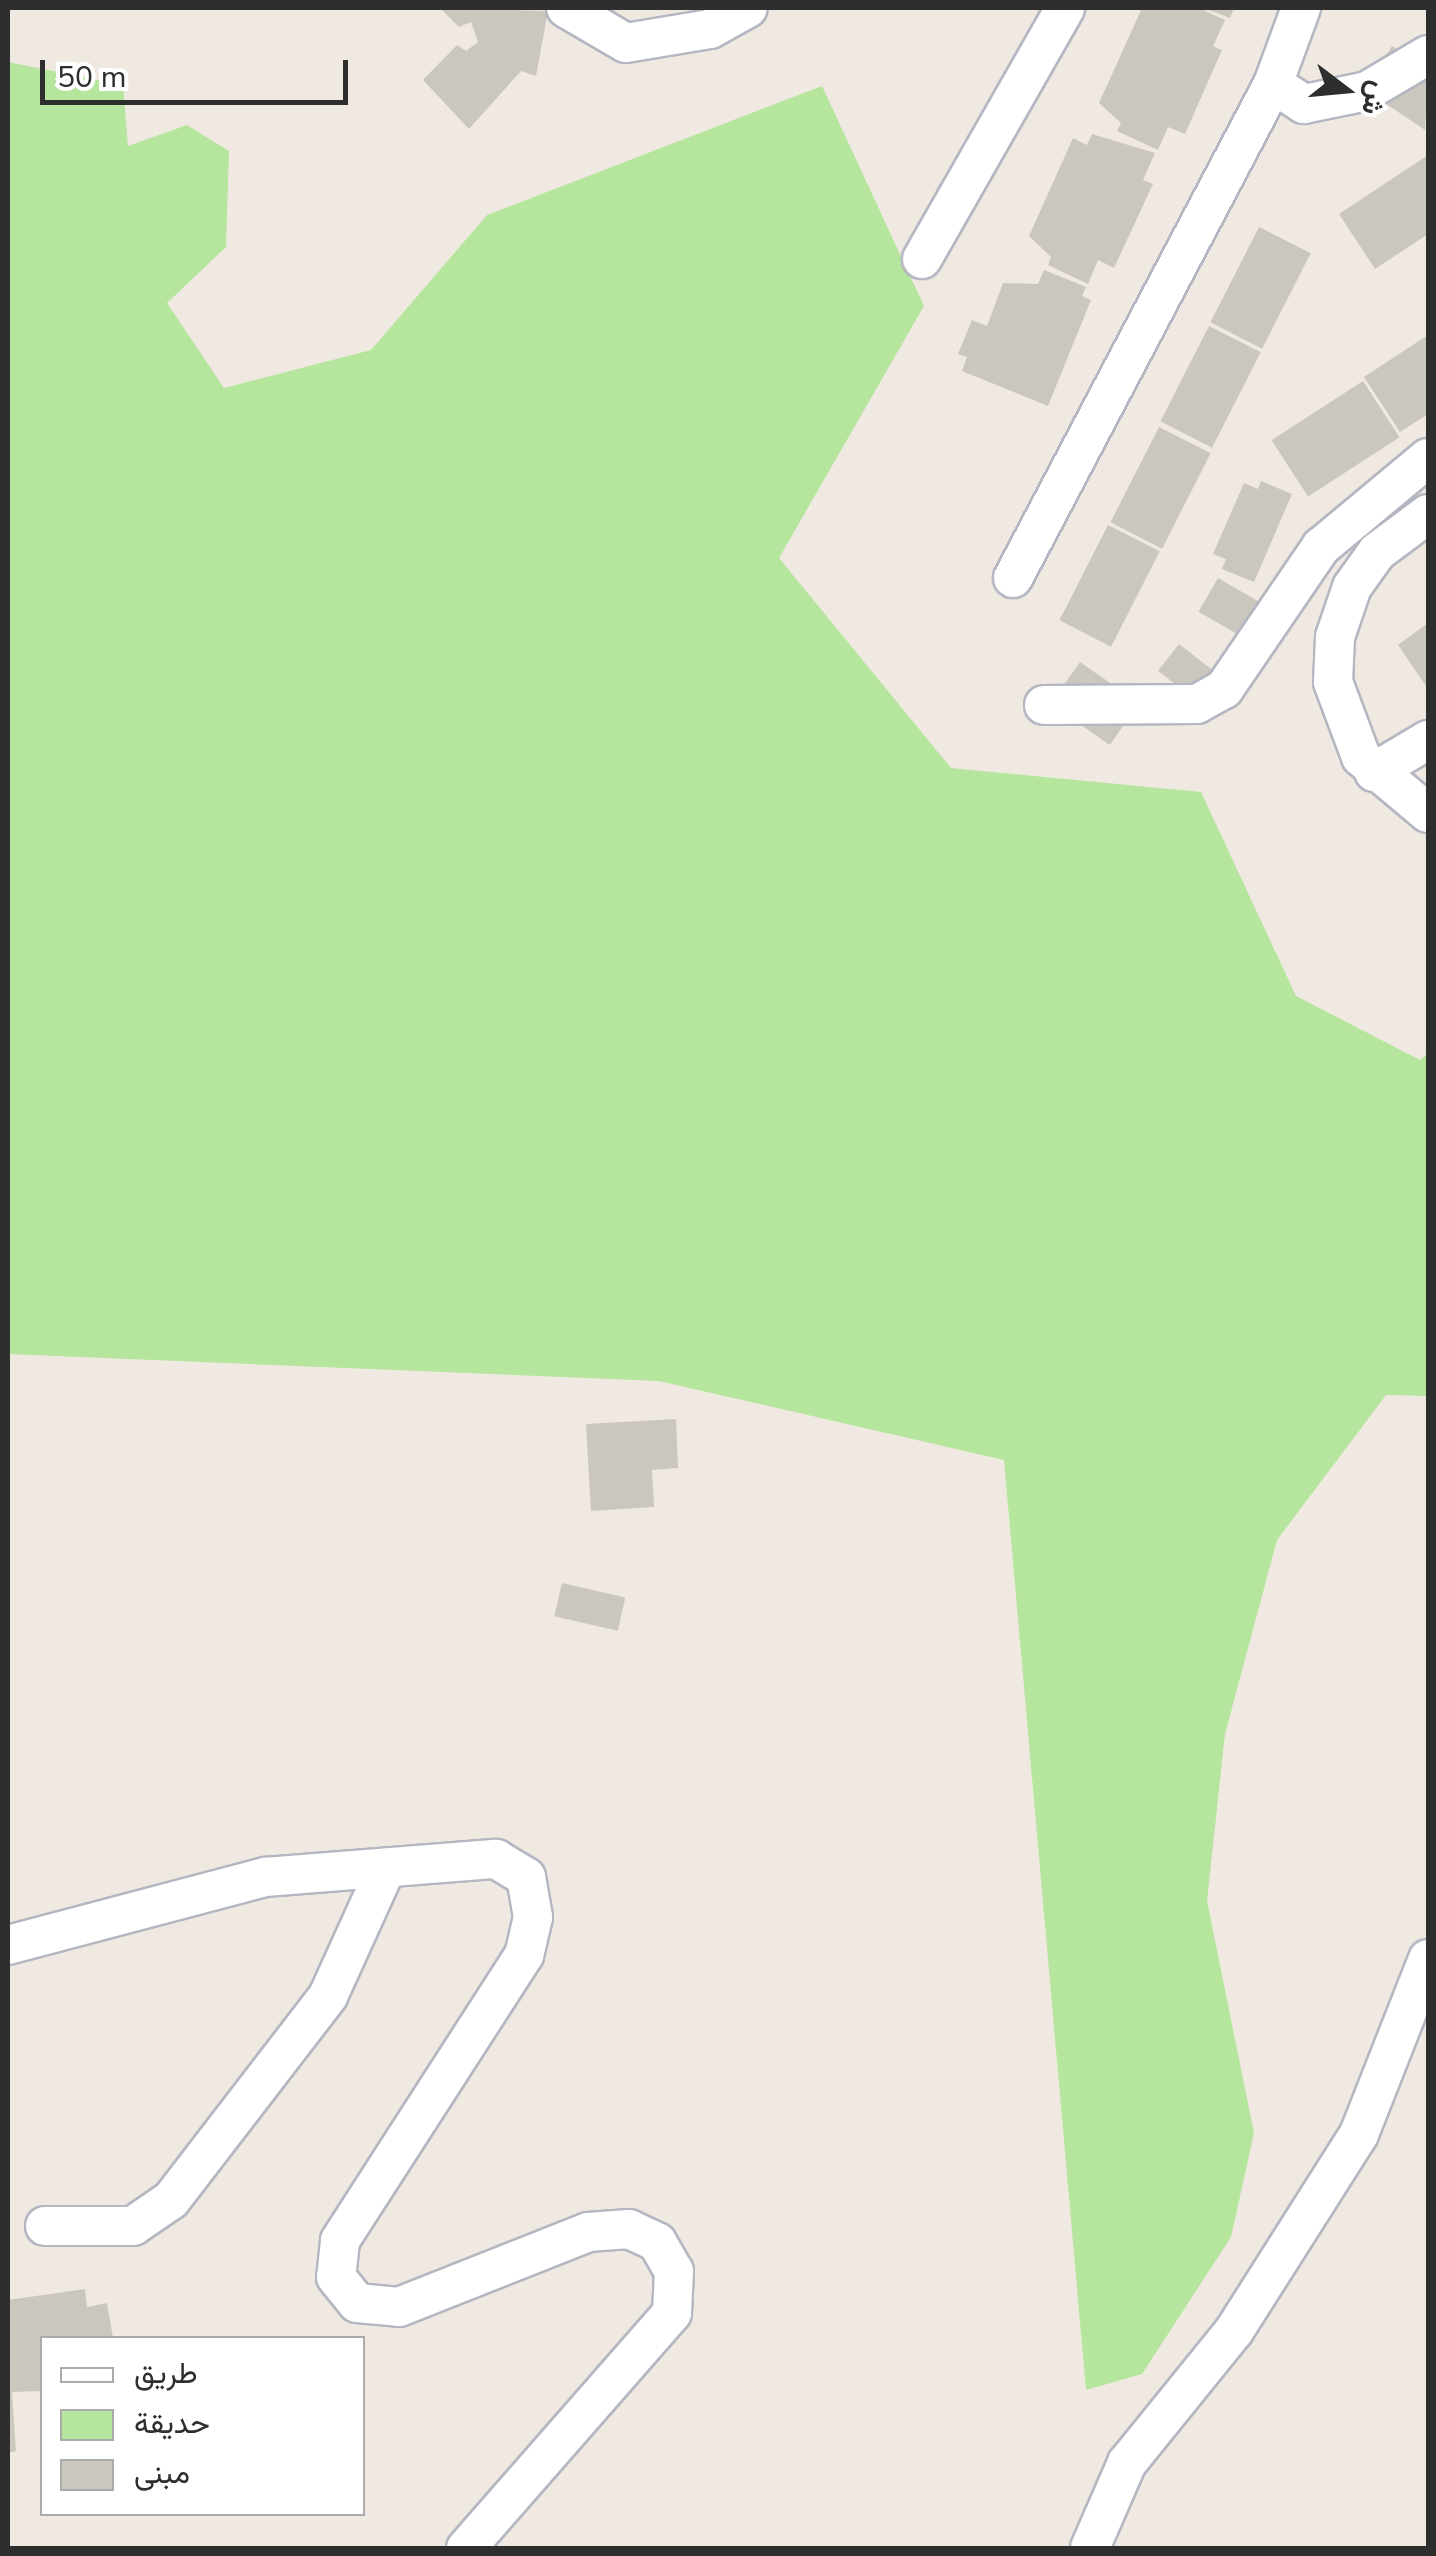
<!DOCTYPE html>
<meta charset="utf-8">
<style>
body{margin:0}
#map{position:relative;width:1436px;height:2556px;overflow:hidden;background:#efe9e1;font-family:"Nunito Sans",Vazirmatn,sans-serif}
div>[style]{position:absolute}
.green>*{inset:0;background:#b6e59e}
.building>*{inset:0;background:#cbc7bf;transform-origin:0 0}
.roads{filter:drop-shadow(2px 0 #b4b7c1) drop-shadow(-2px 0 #b4b7c1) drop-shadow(0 2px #b4b7c1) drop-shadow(0 -2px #b4b7c1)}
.minor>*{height:38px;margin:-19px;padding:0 19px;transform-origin:19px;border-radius:19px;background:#fff}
span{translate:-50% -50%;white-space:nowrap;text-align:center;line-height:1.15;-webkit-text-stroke:9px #fff;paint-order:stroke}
.frame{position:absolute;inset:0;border:10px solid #2e2e2e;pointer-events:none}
.legend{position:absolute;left:40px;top:2336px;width:325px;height:180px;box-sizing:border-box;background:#fff;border:2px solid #ababab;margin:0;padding:12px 18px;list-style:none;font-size:30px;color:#2e2e2e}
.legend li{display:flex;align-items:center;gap:20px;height:50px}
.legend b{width:50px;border:2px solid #ababab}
.north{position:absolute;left:1296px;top:40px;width:100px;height:100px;-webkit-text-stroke:8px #fff;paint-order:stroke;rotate:106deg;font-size:28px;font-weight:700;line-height:40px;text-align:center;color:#2e2e2e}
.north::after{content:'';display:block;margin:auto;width:35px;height:45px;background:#2e2e2e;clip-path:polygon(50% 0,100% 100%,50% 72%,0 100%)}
.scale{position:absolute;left:40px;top:60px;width:308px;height:45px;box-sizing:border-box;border:5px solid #2e2e2e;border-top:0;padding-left:12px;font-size:30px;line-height:35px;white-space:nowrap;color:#2e2e2e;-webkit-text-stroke:8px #fff;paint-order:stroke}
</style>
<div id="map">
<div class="green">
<i style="clip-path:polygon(8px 62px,123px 85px,128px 146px,187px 125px,229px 151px,226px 247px,167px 303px,224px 388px,371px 350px,487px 215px,822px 86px,924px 306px,779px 558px,951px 768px,1201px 792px,1296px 996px,1420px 1060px,1428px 1053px,1428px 1396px,1386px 1395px,1277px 1540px,1225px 1734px,1207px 1901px,1254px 2133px,1231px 2237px,1142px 2374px,1086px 2390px,1004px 1460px,659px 1381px,8px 1354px)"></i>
</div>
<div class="building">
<i style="clip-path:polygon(440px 8px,548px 11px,536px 76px,521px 71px,469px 129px,423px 80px,457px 45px,466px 51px,478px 42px,471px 22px,459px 27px)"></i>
<i style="clip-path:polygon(1142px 8px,1199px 8px,1225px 20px,1213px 46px,1222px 50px,1185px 134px,1168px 127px,1158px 150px,1117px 131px,1121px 123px,1099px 103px)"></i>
<i style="clip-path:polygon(1204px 8px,1234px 8px,1230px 18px)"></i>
<i style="clip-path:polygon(1392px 46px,1428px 69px,1425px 130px,1364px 89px)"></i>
<i style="clip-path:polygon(1092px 134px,1155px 153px,1143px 180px,1153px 184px,1114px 268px,1098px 260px,1088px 284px,1048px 265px,1051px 257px,1029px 236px,1073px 138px,1087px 145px)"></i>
<i style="clip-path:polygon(1428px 155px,1428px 234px,1375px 269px,1339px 214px)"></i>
<i style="left:1259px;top:227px;width:58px;height:107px;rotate:27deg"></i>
<i style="clip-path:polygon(1044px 270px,1086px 287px,1082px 296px,1091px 300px,1048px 406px,962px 371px,967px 357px,958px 354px,972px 320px,987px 326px,1003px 283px,1038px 284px)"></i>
<i style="left:1209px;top:326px;width:58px;height:107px;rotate:27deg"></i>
<i style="clip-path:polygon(1428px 335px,1428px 414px,1400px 432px,1364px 377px)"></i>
<i style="left:1363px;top:381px;width:67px;height:109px;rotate:57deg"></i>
<i style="left:1159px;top:427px;width:58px;height:107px;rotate:27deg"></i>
<i style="clip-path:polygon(1261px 481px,1292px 494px,1254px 582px,1222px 569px,1226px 559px,1213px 554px,1244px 483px,1258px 489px)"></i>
<i style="left:1108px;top:525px;width:58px;height:107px;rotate:27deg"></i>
<i style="left:1218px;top:578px;width:73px;height:39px;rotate:30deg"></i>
<i style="clip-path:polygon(1428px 623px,1428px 689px,1398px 645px)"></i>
<i style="left:1179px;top:644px;width:48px;height:34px;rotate:38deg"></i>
<i style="left:1080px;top:662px;width:72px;height:51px;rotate:35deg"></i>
<i style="clip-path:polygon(676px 1419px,678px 1468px,652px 1470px,654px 1507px,591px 1511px,586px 1424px)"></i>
<i style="left:562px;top:1583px;width:65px;height:34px;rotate:13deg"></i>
<i style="clip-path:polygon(85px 2289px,87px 2307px,107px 2303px,113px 2338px,42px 2338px,42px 2391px,12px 2392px,16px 2451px,8px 2453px,8px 2300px)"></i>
</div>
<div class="roads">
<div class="minor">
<i style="left:566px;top:8px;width:69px;rotate:30.3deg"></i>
<i style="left:626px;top:43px;width:85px;rotate:-9.5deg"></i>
<i style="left:710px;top:29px;width:43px;rotate:-28.9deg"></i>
<i style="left:1301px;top:8px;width:81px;rotate:110.2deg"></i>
<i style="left:1273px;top:84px;width:37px;rotate:33deg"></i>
<i style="left:1304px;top:104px;width:64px;rotate:-11.7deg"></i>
<i style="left:1367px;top:91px;width:71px;rotate:-30.5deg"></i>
<i style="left:922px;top:259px;width:289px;rotate:-60.3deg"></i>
<i style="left:1428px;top:514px;width:64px;rotate:143.3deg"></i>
<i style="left:1377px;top:552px;width:43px;rotate:125.5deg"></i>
<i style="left:1352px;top:587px;width:53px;rotate:108.8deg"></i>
<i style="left:1335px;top:637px;width:45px;rotate:92.5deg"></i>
<i style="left:1333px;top:682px;width:80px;rotate:69.5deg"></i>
<i style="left:1361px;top:757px;width:87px;rotate:39.9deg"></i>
<i style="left:1013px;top:578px;width:558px;rotate:-62.24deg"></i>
<i style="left:1044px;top:705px;width:153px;rotate:-0.4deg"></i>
<i style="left:1197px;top:704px;width:31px;rotate:-29deg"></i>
<i style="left:1224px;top:689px;width:172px;rotate:-55.7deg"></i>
<i style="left:1321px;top:547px;width:139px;rotate:-39.8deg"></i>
<i style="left:1374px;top:772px;width:63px;rotate:-30.7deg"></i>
<i style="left:8px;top:1945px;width:266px;rotate:-14.8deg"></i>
<i style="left:265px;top:1877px;width:232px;rotate:-4.5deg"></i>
<i style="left:496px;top:1859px;width:35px;rotate:31deg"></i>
<i style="left:526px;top:1877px;width:41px;rotate:80.1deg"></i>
<i style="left:533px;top:1917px;width:39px;rotate:103deg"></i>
<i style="left:524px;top:1955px;width:340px;rotate:122.8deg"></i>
<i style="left:340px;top:2241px;width:36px;rotate:96deg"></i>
<i style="left:336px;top:2277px;width:33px;rotate:51deg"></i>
<i style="left:357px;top:2303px;width:42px;rotate:5.4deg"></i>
<i style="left:399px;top:2307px;width:203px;rotate:-21.6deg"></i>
<i style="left:588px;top:2232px;width:41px;rotate:-4.2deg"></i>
<i style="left:629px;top:2229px;width:31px;rotate:25deg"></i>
<i style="left:657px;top:2242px;width:34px;rotate:60deg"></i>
<i style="left:674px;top:2271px;width:42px;rotate:92.7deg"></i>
<i style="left:672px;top:2313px;width:313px;rotate:131.2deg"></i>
<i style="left:45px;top:2226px;width:88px"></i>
<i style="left:133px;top:2226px;width:46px;rotate:-34.4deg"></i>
<i style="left:171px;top:2200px;width:257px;rotate:-52.4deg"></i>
<i style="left:328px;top:1996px;width:141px;rotate:-65.6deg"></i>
<i style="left:1090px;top:2548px;width:93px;rotate:-66.5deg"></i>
<i style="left:1127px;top:2463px;width:170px;rotate:-51deg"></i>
<i style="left:1234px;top:2331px;width:233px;rotate:-57.6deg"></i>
<i style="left:1359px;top:2134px;width:188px;rotate:-68.5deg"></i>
</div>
</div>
<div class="frame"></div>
<ul class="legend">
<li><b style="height:12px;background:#fff"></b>طريق</li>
<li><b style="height:28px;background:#b6e59e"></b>حديقة</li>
<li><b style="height:28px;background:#cbc7bf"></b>مبنى</li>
</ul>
<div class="north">ش</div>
<div class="scale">50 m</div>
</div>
